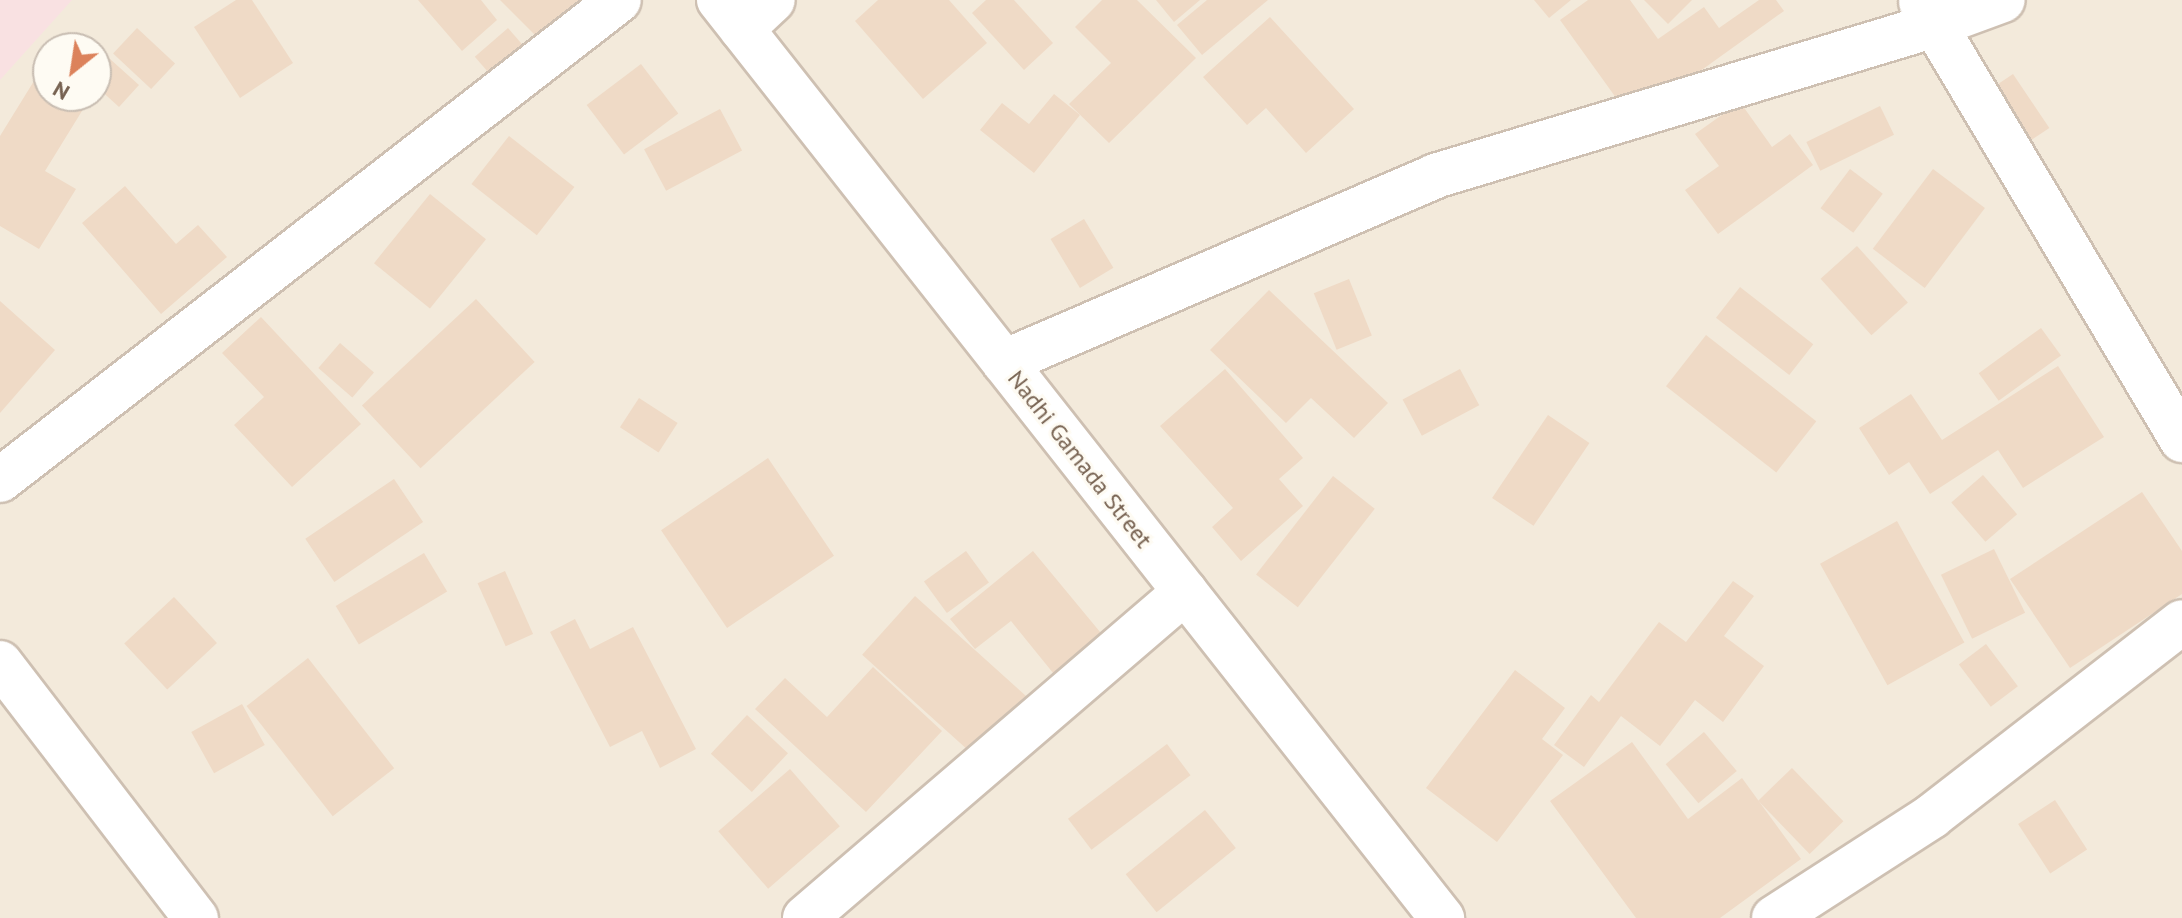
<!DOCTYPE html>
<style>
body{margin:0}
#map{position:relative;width:2182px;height:918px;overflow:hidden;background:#fcf7ed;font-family:"PT Sans",sans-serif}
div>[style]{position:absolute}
.residential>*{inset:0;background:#f3eadb}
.medical>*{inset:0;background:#f9e1e2}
.building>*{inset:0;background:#efdac6;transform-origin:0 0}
.roads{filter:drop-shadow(2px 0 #cec0b2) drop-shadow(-2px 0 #cec0b2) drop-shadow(0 2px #cec0b2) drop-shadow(0 -2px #cec0b2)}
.minor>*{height:44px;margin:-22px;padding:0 22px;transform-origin:22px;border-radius:22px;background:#fff}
.tertiary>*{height:44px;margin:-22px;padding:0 22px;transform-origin:22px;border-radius:22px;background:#fff}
span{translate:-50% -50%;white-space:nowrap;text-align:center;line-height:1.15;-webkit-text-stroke:6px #fefbf3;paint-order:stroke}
.street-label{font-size:24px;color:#766150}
.north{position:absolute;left:32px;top:32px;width:80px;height:80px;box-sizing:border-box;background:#fefbf3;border:2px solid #c8bdb2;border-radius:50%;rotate:210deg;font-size:22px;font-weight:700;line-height:32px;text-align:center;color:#766150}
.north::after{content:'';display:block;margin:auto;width:28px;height:36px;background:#dc825b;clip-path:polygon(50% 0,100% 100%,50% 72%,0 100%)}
</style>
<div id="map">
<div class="residential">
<i style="clip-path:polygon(evenodd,0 0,2182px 0,2182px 918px,0 918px,0 0,48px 48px,96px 48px,96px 96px,48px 96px,48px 48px)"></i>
</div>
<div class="medical">
<i style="clip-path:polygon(0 0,72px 0,0 80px)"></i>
</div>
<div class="building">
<i style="clip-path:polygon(236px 0,252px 0,293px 63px,240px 98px,194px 27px)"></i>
<i style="clip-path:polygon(418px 0,481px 0,497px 20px,462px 51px)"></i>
<i style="clip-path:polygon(500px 0,594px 0,547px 47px)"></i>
<i style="clip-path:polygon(878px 0,949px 0,987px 43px,923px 99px,855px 21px)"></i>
<i style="clip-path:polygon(986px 0,1014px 0,1053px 43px,1024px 70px,972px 13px)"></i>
<i style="clip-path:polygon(1102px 0,1137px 0,1196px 58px,1109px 143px,1069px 104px,1111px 63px,1075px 27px)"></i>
<i style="clip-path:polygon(1156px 0,1200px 0,1174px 22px)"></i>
<i style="clip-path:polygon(1207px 0,1268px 0,1202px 55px,1177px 25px)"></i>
<i style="clip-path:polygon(1534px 0,1571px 0,1549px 18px)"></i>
<i style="clip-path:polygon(1588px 0,1630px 0,1658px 39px,1704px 7px,1719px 28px,1759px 0,1776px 0,1784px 11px,1632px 120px,1560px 20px)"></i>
<i style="clip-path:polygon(1644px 0,1692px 0,1668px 24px)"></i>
<i style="clip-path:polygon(1270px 17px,1354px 109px,1306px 153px,1266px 108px,1247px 125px,1203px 77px)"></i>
<i style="left:137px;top:28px;width:52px;height:35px;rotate:43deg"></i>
<i style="left:508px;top:28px;width:38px;height:44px;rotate:49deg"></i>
<i style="clip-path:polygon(100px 50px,139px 85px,119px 107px,96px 86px)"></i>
<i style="left:641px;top:64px;width:62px;height:68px;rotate:53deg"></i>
<i style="clip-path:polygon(42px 68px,48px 72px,48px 96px,90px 98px,45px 171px,76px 189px,39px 249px,0 226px,0 136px)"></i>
<i style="left:2013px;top:74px;width:65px;height:44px;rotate:56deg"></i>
<i style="clip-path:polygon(1054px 94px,1080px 115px,1034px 173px,980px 130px,1002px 103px,1029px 124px)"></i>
<i style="clip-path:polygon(1740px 102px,1772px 147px,1790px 134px,1813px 165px,1718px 234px,1685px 190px,1719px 166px,1695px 134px)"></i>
<i style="left:1880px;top:106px;width:32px;height:82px;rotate:64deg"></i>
<i style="left:720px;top:109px;width:47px;height:86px;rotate:62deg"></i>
<i style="left:509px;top:136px;width:83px;height:61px;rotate:38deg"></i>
<i style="left:1850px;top:169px;width:41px;height:49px;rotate:37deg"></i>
<i style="left:1933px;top:169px;width:65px;height:100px;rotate:37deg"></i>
<i style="clip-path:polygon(125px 186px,176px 244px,198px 225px,227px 257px,161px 314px,82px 223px)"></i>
<i style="left:430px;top:194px;width:72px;height:89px;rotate:39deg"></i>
<i style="left:1084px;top:219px;width:57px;height:39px;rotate:59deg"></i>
<i style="left:1857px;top:246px;width:76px;height:49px;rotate:48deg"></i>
<i style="left:1349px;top:279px;width:61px;height:38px;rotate:68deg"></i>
<i style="left:1740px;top:287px;width:93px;height:39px;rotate:38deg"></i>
<i style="clip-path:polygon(1269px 290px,1388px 403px,1354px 438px,1311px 398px,1286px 423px,1210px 350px)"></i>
<i style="left:476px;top:299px;width:86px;height:156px;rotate:47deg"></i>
<i style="clip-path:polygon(0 301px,55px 350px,0 413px)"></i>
<i style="clip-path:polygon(261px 317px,361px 424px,292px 487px,234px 425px,264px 397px,222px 353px)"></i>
<i style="left:2041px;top:328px;width:34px;height:77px;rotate:54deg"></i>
<i style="left:1706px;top:335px;width:140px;height:65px;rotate:38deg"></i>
<i style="left:340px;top:343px;width:45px;height:33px;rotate:41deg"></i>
<i style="clip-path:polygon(2058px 366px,2104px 437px,2023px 488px,1998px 450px,1930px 494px,1909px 462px,1889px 475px,1859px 428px,1911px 394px,1942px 440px)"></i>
<i style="clip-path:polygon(1225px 369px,1303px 458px,1279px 479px,1303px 506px,1241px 561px,1212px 527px,1233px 508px,1160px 426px)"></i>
<i style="left:1460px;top:369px;width:41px;height:65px;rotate:62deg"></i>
<i style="left:639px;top:398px;width:46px;height:35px;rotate:33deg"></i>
<i style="left:1548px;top:415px;width:50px;height:100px;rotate:34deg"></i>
<i style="left:768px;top:458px;width:118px;height:129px;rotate:56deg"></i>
<i style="left:1983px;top:475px;width:52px;height:42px;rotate:49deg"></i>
<i style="left:1333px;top:476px;width:53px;height:125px;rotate:38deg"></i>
<i style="left:394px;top:479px;width:52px;height:107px;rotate:56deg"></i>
<i style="clip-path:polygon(2142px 492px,2182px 551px,2182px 594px,2070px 668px,2010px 579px)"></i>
<i style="left:1897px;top:521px;width:139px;height:88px;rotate:61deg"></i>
<i style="left:1994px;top:549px;width:71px;height:59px;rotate:64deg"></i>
<i style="left:966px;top:551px;width:39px;height:52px;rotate:54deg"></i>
<i style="clip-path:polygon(1033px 551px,1110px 644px,1062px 684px,1011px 621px,975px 649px,950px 619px)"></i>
<i style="left:424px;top:553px;width:45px;height:103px;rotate:59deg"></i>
<i style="left:505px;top:571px;width:69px;height:30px;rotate:66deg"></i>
<i style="clip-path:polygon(1733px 581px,1754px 596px,1724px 636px,1764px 666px,1723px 722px,1695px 700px,1660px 746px,1621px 716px,1584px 767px,1554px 745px,1591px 695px,1599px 702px,1659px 622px,1686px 642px)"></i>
<i style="left:915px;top:596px;width:158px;height:79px;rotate:42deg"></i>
<i style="left:174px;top:597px;width:63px;height:68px;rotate:47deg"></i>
<i style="clip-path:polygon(575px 619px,590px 649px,633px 627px,696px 749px,660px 768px,642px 731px,610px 747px,550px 632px)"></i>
<i style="left:1986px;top:644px;width:53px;height:34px;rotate:53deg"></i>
<i style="left:308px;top:658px;width:140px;height:78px;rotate:52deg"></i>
<i style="clip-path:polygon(873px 667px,942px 731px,866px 812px,755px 709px,785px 678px,827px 717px)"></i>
<i style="clip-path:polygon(1515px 670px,1565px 708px,1542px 739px,1563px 755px,1497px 842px,1426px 788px)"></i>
<i style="left:242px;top:704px;width:47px;height:58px;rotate:61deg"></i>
<i style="left:747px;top:715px;width:56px;height:53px;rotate:43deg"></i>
<i style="left:1704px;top:732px;width:51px;height:50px;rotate:50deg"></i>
<i style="clip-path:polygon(1632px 742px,1688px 819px,1742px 778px,1801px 859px,1720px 918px,1636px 918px,1550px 801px)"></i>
<i style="left:1167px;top:744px;width:39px;height:124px;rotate:53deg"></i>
<i style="left:1792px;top:768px;width:74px;height:47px;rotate:46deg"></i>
<i style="left:790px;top:769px;width:76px;height:95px;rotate:49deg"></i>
<i style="left:2055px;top:800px;width:59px;height:44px;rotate:57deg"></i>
<i style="left:1205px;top:810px;width:49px;height:102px;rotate:51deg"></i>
</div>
<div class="roads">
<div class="minor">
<i style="left:1921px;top:2px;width:510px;rotate:59.21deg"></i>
<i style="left:742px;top:29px;width:42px;rotate:-43.1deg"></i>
<i style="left:1004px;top:362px;width:469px;rotate:-23.3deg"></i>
<i style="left:1435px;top:176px;width:522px;rotate:-16.8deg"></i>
<i style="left:1935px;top:25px;width:72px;rotate:-20.2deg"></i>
<i style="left:0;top:480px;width:783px;rotate:-37.79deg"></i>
<i style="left:0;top:663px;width:322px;rotate:52.5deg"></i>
<i style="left:805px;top:918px;width:501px;rotate:-40.63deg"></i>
<i style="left:1774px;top:918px;width:188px;rotate:-32.8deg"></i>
<i style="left:1932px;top:816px;width:316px;rotate:-37.8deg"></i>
</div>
<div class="tertiary">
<i style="left:719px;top:0;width:1169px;rotate:51.78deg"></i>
</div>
</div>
<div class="street-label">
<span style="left:1080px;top:459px;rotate:52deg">Nadhi Gamada Street</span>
</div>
<div class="north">N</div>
</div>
